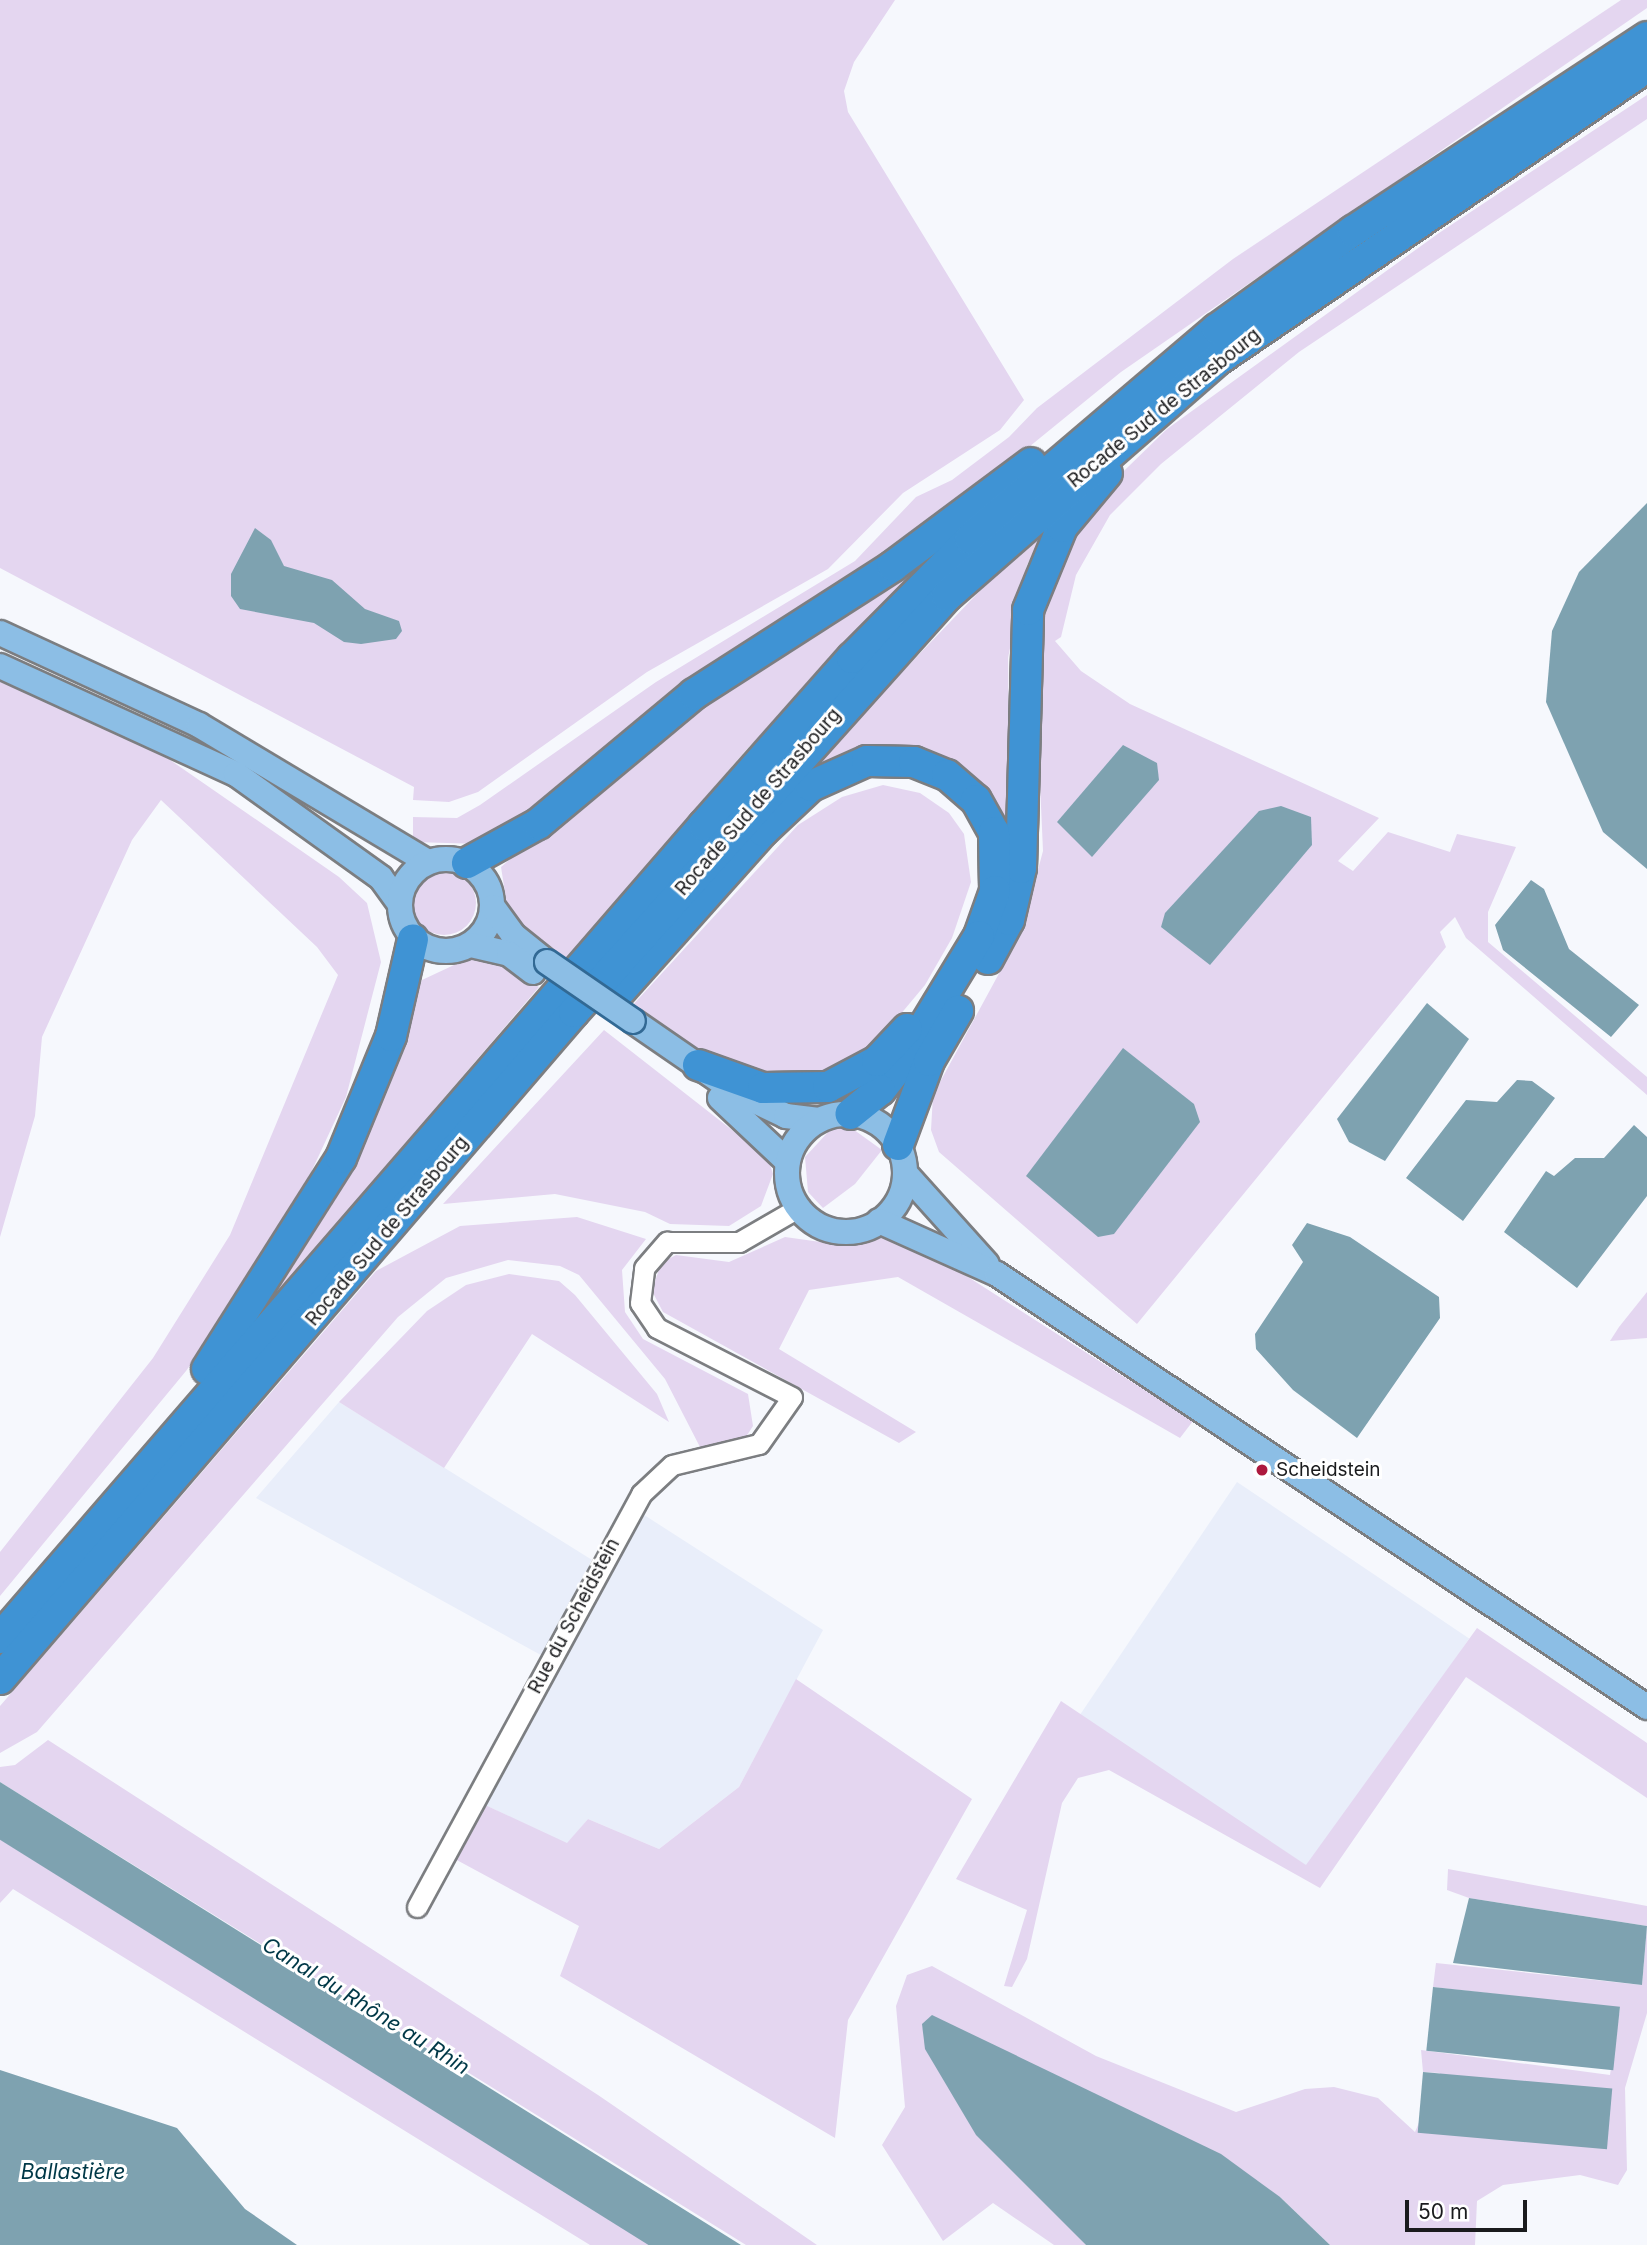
<!DOCTYPE html>
<meta charset="utf-8">
<style>
body{margin:0}
#map{position:relative;width:1647px;height:2245px;overflow:hidden;background:#f6f8fd;font-family:Inter,sans-serif}
div>[style]{position:absolute}
.built>*{inset:0;background:#e9eefa;transform-origin:0 0}
.green>*{inset:0;background:#e4d6f0}
.round{border-radius:50%}
.water>*{inset:0;background:#7ea2b0;transform-origin:0 0}
.roads{filter:drop-shadow(2px 0 #7c7e81) drop-shadow(-2px 0 #7c7e81) drop-shadow(0 2px #7c7e81) drop-shadow(0 -2px #7c7e81)}
.minor>*{height:19px;margin:-9.5px;padding:0 9.5px;transform-origin:9.5px;border-radius:9.5px;background:#fff}
.major>*{height:24px;margin:-12px;padding:0 12px;transform-origin:12px;border-radius:12px;background:#8cbee5}
.major>.ring{margin:-12px;padding:0;box-sizing:content-box;background:none;border:24px solid #8cbee5;border-radius:50%}
.highway>*{height:30px;margin:-15px;padding:0 15px;transform-origin:15px;border-radius:15px;background:#3f93d4}
.bridges{filter:drop-shadow(2px 0 #326994) drop-shadow(-2px 0 #326994) drop-shadow(0 2px #326994) drop-shadow(0 -2px #326994)}
.major-bridge>*{height:24px;margin:-12px;padding:0 12px;transform-origin:12px;border-radius:12px;background:#8cbee5}
.dots>*{width:19px;height:19px;translate:-50% -50%;box-sizing:border-box;border:4px solid #fff;border-radius:50%}
span{translate:-50% -50%;white-space:nowrap;text-align:center;line-height:1.15;-webkit-text-stroke:6px #fff;paint-order:stroke}
.street-label{font-size:19px;color:#1a1b1d}
.poi-label{font-size:19px;color:#1a1b1d}
.left{translate:0 -50%;text-align:left}
.water-label{font-size:21px;color:#003847;font-style:italic}
.scale{position:absolute;left:1405px;top:2200px;width:122px;height:32px;box-sizing:border-box;border:4px solid #1a1b1d;border-top:0;padding-left:9px;font-size:21px;line-height:24px;white-space:nowrap;color:#1a1b1d;-webkit-text-stroke:5px #fff;paint-order:stroke}
</style>
<div id="map">
<div class="built">
<i style="clip-path:polygon(339px 1402px,605px 1568px,638px 1511px,823px 1630px,739px 1787px,659px 1849px,588px 1819px,567px 1844px,483px 1804px,559px 1665px,256px 1498px)"></i>
<i style="left:1237px;top:1482px;width:280px;height:281px;rotate:34deg"></i>
</div>
<div class="green">
<i style="clip-path:polygon(0 0,895px 0,854px 62px,844px 91px,848px 112px,1024px 400px,1000px 430px,903px 493px,828px 569px,647px 672px,478px 792px,449px 802px,413px 800px,414px 787px,0 568px)"></i>
<i style="clip-path:polygon(1621px 0,1647px 0,1647px 8px,1121px 372px,965px 499px,541px 808px,481px 844px,413px 842px,413px 817px,457px 818px,480px 805px,656px 682px,855px 561px,916px 497px,952px 480px,1009px 437px,1037px 408px,1233px 259px)"></i>
<i style="clip-path:polygon(1647px 95px,1647px 119px,1299px 352px,1161px 464px,1110px 515px,1076px 575px,1061px 637px,1055px 641px,1081px 671px,1130px 704px,1379px 818px,1338px 861px,1353px 871px,1388px 832px,1450px 852px,1457px 834px,1516px 847px,1488px 912px,1488px 942px,1647px 1077px,1647px 1095px,1466px 938px,1455px 917px,1440px 932px,1446px 947px,1137px 1324px,939px 1152px,931px 1130px,933px 1095px,1021px 933px,1043px 851px,1034px 649px,1046px 584px,1091px 503px,1167px 429px,1439px 233px)"></i>
<i style="clip-path:polygon(1038px 530px,1043px 538px,1027px 565px,1008px 658px,1010px 848px,948px 766px,795px 784px)"></i>
<i style="clip-path:polygon(922px 561px,927px 565px,747px 749px,565px 959px,509px 918px,501px 867px,665px 728px)"></i>
<i style="clip-path:polygon(0 682px,71px 708px,160px 753px,339px 877px,367px 903px,381px 962px,346px 1097px,281px 1237px,186px 1371px,0 1596px,0 1552px,153px 1358px,230px 1235px,338px 975px,317px 947px,161px 800px,132px 840px,42px 1037px,35px 1116px,0 1237px)"></i>
<i style="clip-path:polygon(883px 785px,920px 793px,949px 813px,964px 834px,971px 882px,952px 938px,925px 985px,864px 1058px,797px 1084px,730px 1070px,630px 1008px,798px 825px,842px 797px)"></i>
<i class="round" style="left:412px;top:871px;width:64px;height:64px"></i>
<i style="clip-path:polygon(469px 958px,501px 963px,539px 987px,255px 1319px,422px 980px)"></i>
<i style="clip-path:polygon(604px 1030px,768px 1158px,773px 1174px,761px 1206px,729px 1226px,670px 1224px,645px 1212px,555px 1194px,443px 1204px)"></i>
<i style="clip-path:polygon(850px 1127px,882px 1150px,855px 1184px,823px 1208px,808px 1192px,805px 1157px,830px 1130px)"></i>
<i style="clip-path:polygon(577px 1217px,646px 1239px,622px 1270px,625px 1312px,643px 1339px,748px 1394px,753px 1426px,742px 1443px,700px 1447px,665px 1379px,579px 1275px,560px 1266px,508px 1260px,446px 1278px,398px 1317px,37px 1732px,0 1753px,0 1706px,376px 1271px,460px 1226px)"></i>
<i style="clip-path:polygon(785px 1237px,842px 1245px,888px 1237px,929px 1252px,1193px 1421px,1180px 1438px,898px 1277px,809px 1290px,779px 1349px,916px 1432px,899px 1443px,663px 1312px,652px 1291px,661px 1263px,676px 1255px,729px 1262px)"></i>
<i style="clip-path:polygon(509px 1274px,559px 1281px,575px 1295px,657px 1394px,669px 1422px,532px 1334px,444px 1468px,339px 1402px,427px 1311px,466px 1285px)"></i>
<i style="clip-path:polygon(1647px 1292px,1647px 1338px,1610px 1341px,1619px 1327px)"></i>
<i style="clip-path:polygon(1477px 1628px,1647px 1743px,1647px 1798px,1466px 1677px,1320px 1888px,1109px 1770px,1078px 1778px,1062px 1803px,1027px 1959px,1012px 1987px,1004px 1986px,1027px 1910px,956px 1879px,1061px 1701px,1306px 1865px)"></i>
<i style="clip-path:polygon(796px 1679px,972px 1799px,848px 2020px,835px 2138px,560px 1976px,579px 1926px,453px 1858px,483px 1804px,567px 1843px,588px 1819px,659px 1849px,739px 1787px)"></i>
<i style="clip-path:polygon(48px 1740px,598px 2095px,817px 2245px,746px 2245px,0 1782px,0 1767px,15px 1765px)"></i>
<i style="clip-path:polygon(0 1831px,670px 2245px,590px 2245px,13px 1889px,0 1903px)"></i>
<i style="clip-path:polygon(1448px 1869px,1647px 1906px,1647px 2013px,1625px 2088px,1627px 2170px,1618px 2185px,1580px 2175px,1503px 2185px,1477px 2201px,1475px 2245px,1330px 2245px,1280px 2197px,1033px 2189px,1086px 2245px,1054px 2245px,993px 2203px,943px 2241px,882px 2145px,905px 2107px,896px 2006px,907px 1975px,932px 1966px,1096px 2056px,1236px 2112px,1305px 2089px,1334px 2087px,1378px 2098px,1415px 2132px,1440px 2073px,1423px 2072px,1421px 2050px,1610px 2075px,1620px 2008px,1433px 1987px,1436px 1963px,1642px 1985px,1647px 1926px,1469px 1898px,1447px 1890px)"></i>
</div>
<div class="water">
<i style="clip-path:polygon(1647px 503px,1647px 869px,1603px 832px,1546px 702px,1552px 631px,1579px 572px)"></i>
<i style="clip-path:polygon(255px 528px,271px 540px,284px 566px,332px 580px,365px 609px,399px 621px,402px 631px,396px 639px,361px 644px,344px 642px,314px 623px,240px 609px,231px 596px,231px 574px)"></i>
<i style="clip-path:polygon(1123px 745px,1157px 763px,1159px 780px,1092px 857px,1057px 822px)"></i>
<i style="clip-path:polygon(1281px 806px,1311px 817px,1312px 845px,1210px 965px,1161px 927px,1165px 913px,1259px 811px)"></i>
<i style="clip-path:polygon(1531px 880px,1544px 889px,1569px 949px,1639px 1005px,1611px 1037px,1503px 950px,1495px 925px)"></i>
<i style="clip-path:polygon(1427px 1003px,1469px 1039px,1385px 1161px,1349px 1142px,1337px 1119px)"></i>
<i style="clip-path:polygon(1123px 1048px,1194px 1104px,1200px 1122px,1114px 1234px,1098px 1237px,1026px 1176px)"></i>
<i style="clip-path:polygon(1517px 1080px,1532px 1081px,1555px 1098px,1463px 1221px,1406px 1178px,1466px 1100px,1497px 1102px)"></i>
<i style="clip-path:polygon(1634px 1125px,1647px 1137px,1647px 1196px,1577px 1288px,1504px 1232px,1546px 1171px,1554px 1176px,1575px 1158px,1604px 1158px)"></i>
<i style="clip-path:polygon(1307px 1223px,1350px 1237px,1439px 1297px,1440px 1318px,1357px 1438px,1293px 1390px,1256px 1349px,1255px 1334px,1303px 1262px,1292px 1245px)"></i>
<i style="left:0;top:1782px;width:878px;height:49px;rotate:32deg"></i>
<i style="clip-path:polygon(1469px 1898px,1647px 1926px,1642px 1985px,1453px 1963px)"></i>
<i style="left:1433px;top:1987px;width:188px;height:64px;rotate:6deg"></i>
<i style="clip-path:polygon(932px 2015px,1221px 2154px,1280px 2197px,1330px 2245px,1086px 2245px,976px 2135px,925px 2049px,922px 2024px)"></i>
<i style="clip-path:polygon(0 2070px,177px 2128px,245px 2209px,297px 2245px,0 2245px)"></i>
<i style="left:1423px;top:2072px;width:190px;height:61px;rotate:5deg"></i>
</div>
<div class="roads">
<div class="minor">
<i style="left:417px;top:1907px;width:470px;rotate:-61.5deg"></i>
<i style="left:641px;top:1494px;width:42px;rotate:-43.1deg"></i>
<i style="left:672px;top:1465px;width:89px;rotate:-13.6deg"></i>
<i style="left:759px;top:1444px;width:57px;rotate:-54.9deg"></i>
<i style="left:792px;top:1397px;width:152px;rotate:-152.9deg"></i>
<i style="left:657px;top:1328px;width:30px;rotate:-124deg"></i>
<i style="left:640px;top:1303px;width:35px;rotate:-83deg"></i>
<i style="left:644px;top:1268px;width:35px;rotate:-49deg"></i>
<i style="left:667px;top:1242px;width:72px"></i>
<i style="left:739px;top:1242px;width:68px;rotate:-30deg"></i>
</div>
<div class="major">
<i style="left:0;top:633px;width:219px;rotate:24.8deg"></i>
<i style="left:199px;top:725px;width:267px;rotate:30.9deg"></i>
<i style="left:0;top:666px;width:260px;rotate:24.6deg"></i>
<i style="left:236px;top:774px;width:178px;rotate:35.6deg"></i>
<i style="left:381px;top:878px;width:32px;rotate:54deg"></i>
<i class="ring" style="left:400px;top:859px;width:68px;height:68px"></i>
<i style="left:493px;top:907px;width:34px;rotate:54deg"></i>
<i style="left:513px;top:935px;width:43px;rotate:38.5deg"></i>
<i style="left:471px;top:945px;width:39px;rotate:13deg"></i>
<i style="left:509px;top:954px;width:30px;rotate:37deg"></i>
<i style="left:633px;top:1021px;width:125px;rotate:34.6deg"></i>
<i style="left:736px;top:1092px;width:55px;rotate:25.6deg"></i>
<i style="left:786px;top:1116px;width:33px;rotate:7deg"></i>
<i style="left:720px;top:1098px;width:93px;rotate:43.3deg"></i>
<i class="ring" style="left:787px;top:1114px;width:94px;height:94px"></i>
<i style="left:905px;top:1173px;width:122px;rotate:48deg"></i>
<i style="left:879px;top:1221px;width:129px;rotate:24.2deg"></i>
<i style="left:997px;top:1274px;width:781px;rotate:33.67deg"></i>
</div>
<div class="highway">
<i style="left:467px;top:863px;width:81px;rotate:-28.8deg"></i>
<i style="left:538px;top:824px;width:203px;rotate:-39.8deg"></i>
<i style="left:694px;top:694px;width:237px;rotate:-32.7deg"></i>
<i style="left:893px;top:566px;width:172px;rotate:-36.7deg"></i>
<i style="left:988px;top:959px;width:44px;rotate:-61.7deg"></i>
<i style="left:1009px;top:920px;width:53px;rotate:-77deg"></i>
<i style="left:1021px;top:868px;width:258px;rotate:-88.4deg"></i>
<i style="left:1028px;top:610px;width:90px;rotate:-67.7deg"></i>
<i style="left:1062px;top:527px;width:70px;rotate:-50.2deg"></i>
<i style="left:611px;top:1001px;width:228px;rotate:-48.2deg"></i>
<i style="left:763px;top:831px;width:66px;rotate:-43.2deg"></i>
<i style="left:811px;top:786px;width:61px;rotate:-24.1deg"></i>
<i style="left:867px;top:761px;width:47px;rotate:1.2deg"></i>
<i style="left:914px;top:762px;width:35px;rotate:22deg"></i>
<i style="left:947px;top:775px;width:38px;rotate:41deg"></i>
<i style="left:976px;top:800px;width:37px;rotate:61deg"></i>
<i style="left:994px;top:832px;width:59px;rotate:89deg"></i>
<i style="left:995px;top:891px;width:48px;rotate:109.6deg"></i>
<i style="left:979px;top:936px;width:146px;rotate:121.3deg"></i>
<i style="left:903px;top:1061px;width:37px;rotate:128deg"></i>
<i style="left:880px;top:1090px;width:38px;rotate:141deg"></i>
<i style="left:698px;top:1065px;width:69px;rotate:19.5deg"></i>
<i style="left:763px;top:1088px;width:65px;rotate:-0.9deg"></i>
<i style="left:828px;top:1087px;width:55px;rotate:-28deg"></i>
<i style="left:877px;top:1061px;width:44px;rotate:-46.8deg"></i>
<i style="left:898px;top:1145px;width:90px;rotate:-69.7deg"></i>
<i style="left:929px;top:1061px;width:58px;rotate:-59.9deg"></i>
<i style="left:207px;top:1369px;width:250px;rotate:-57.6deg"></i>
<i style="left:341px;top:1158px;width:132px;rotate:-67.7deg"></i>
<i style="left:391px;top:1036px;width:99px;rotate:-77.2deg"></i>
<i style="left:0;top:1638px;width:1075px;rotate:-49.11deg"></i>
<i style="left:704px;top:825px;width:223px;rotate:-48.5deg"></i>
<i style="left:852px;top:658px;width:168px;rotate:-45.2deg"></i>
<i style="left:970px;top:539px;width:324px;rotate:-40.4deg"></i>
<i style="left:1217px;top:329px;width:168px;rotate:-35.8deg"></i>
<i style="left:1353px;top:231px;width:352px;rotate:-33.4deg"></i>
<i style="left:0;top:1679px;width:880px;rotate:-49.29deg"></i>
<i style="left:574px;top:1012px;width:559px;rotate:-48.12deg"></i>
<i style="left:947px;top:596px;width:357px;rotate:-41.1deg"></i>
<i style="left:1216px;top:361px;width:522px;rotate:-34.3deg"></i>
</div>
</div>
<div class="bridges">
<div class="major-bridge">
<i style="left:547px;top:962px;width:104px;rotate:34.5deg"></i>
</div>
</div>
<div class="dots">
<i style="left:1262px;top:1470px;background:#ad193e"></i>
</div>
<div class="street-label">
<span style="left:1164px;top:408px;rotate:-39deg">Rocade Sud de Strasbourg</span>
<span style="left:758px;top:802px;rotate:-49deg">Rocade Sud de Strasbourg</span>
<span style="left:387px;top:1231px;rotate:-50deg">Rocade Sud de Strasbourg</span>
<span style="left:574px;top:1616px;rotate:-62deg">Rue du Scheidstein</span>
</div>
<div class="poi-label">
<span class="left" style="left:1276px;top:1470px">Scheidstein</span>
</div>
<div class="water-label">
<span style="left:366px;top:2006px;rotate:32deg">Canal du Rhône au Rhin</span>
<span style="left:73px;top:2172px">Ballastière</span>
</div>
<div class="scale">50 m</div>
</div>
